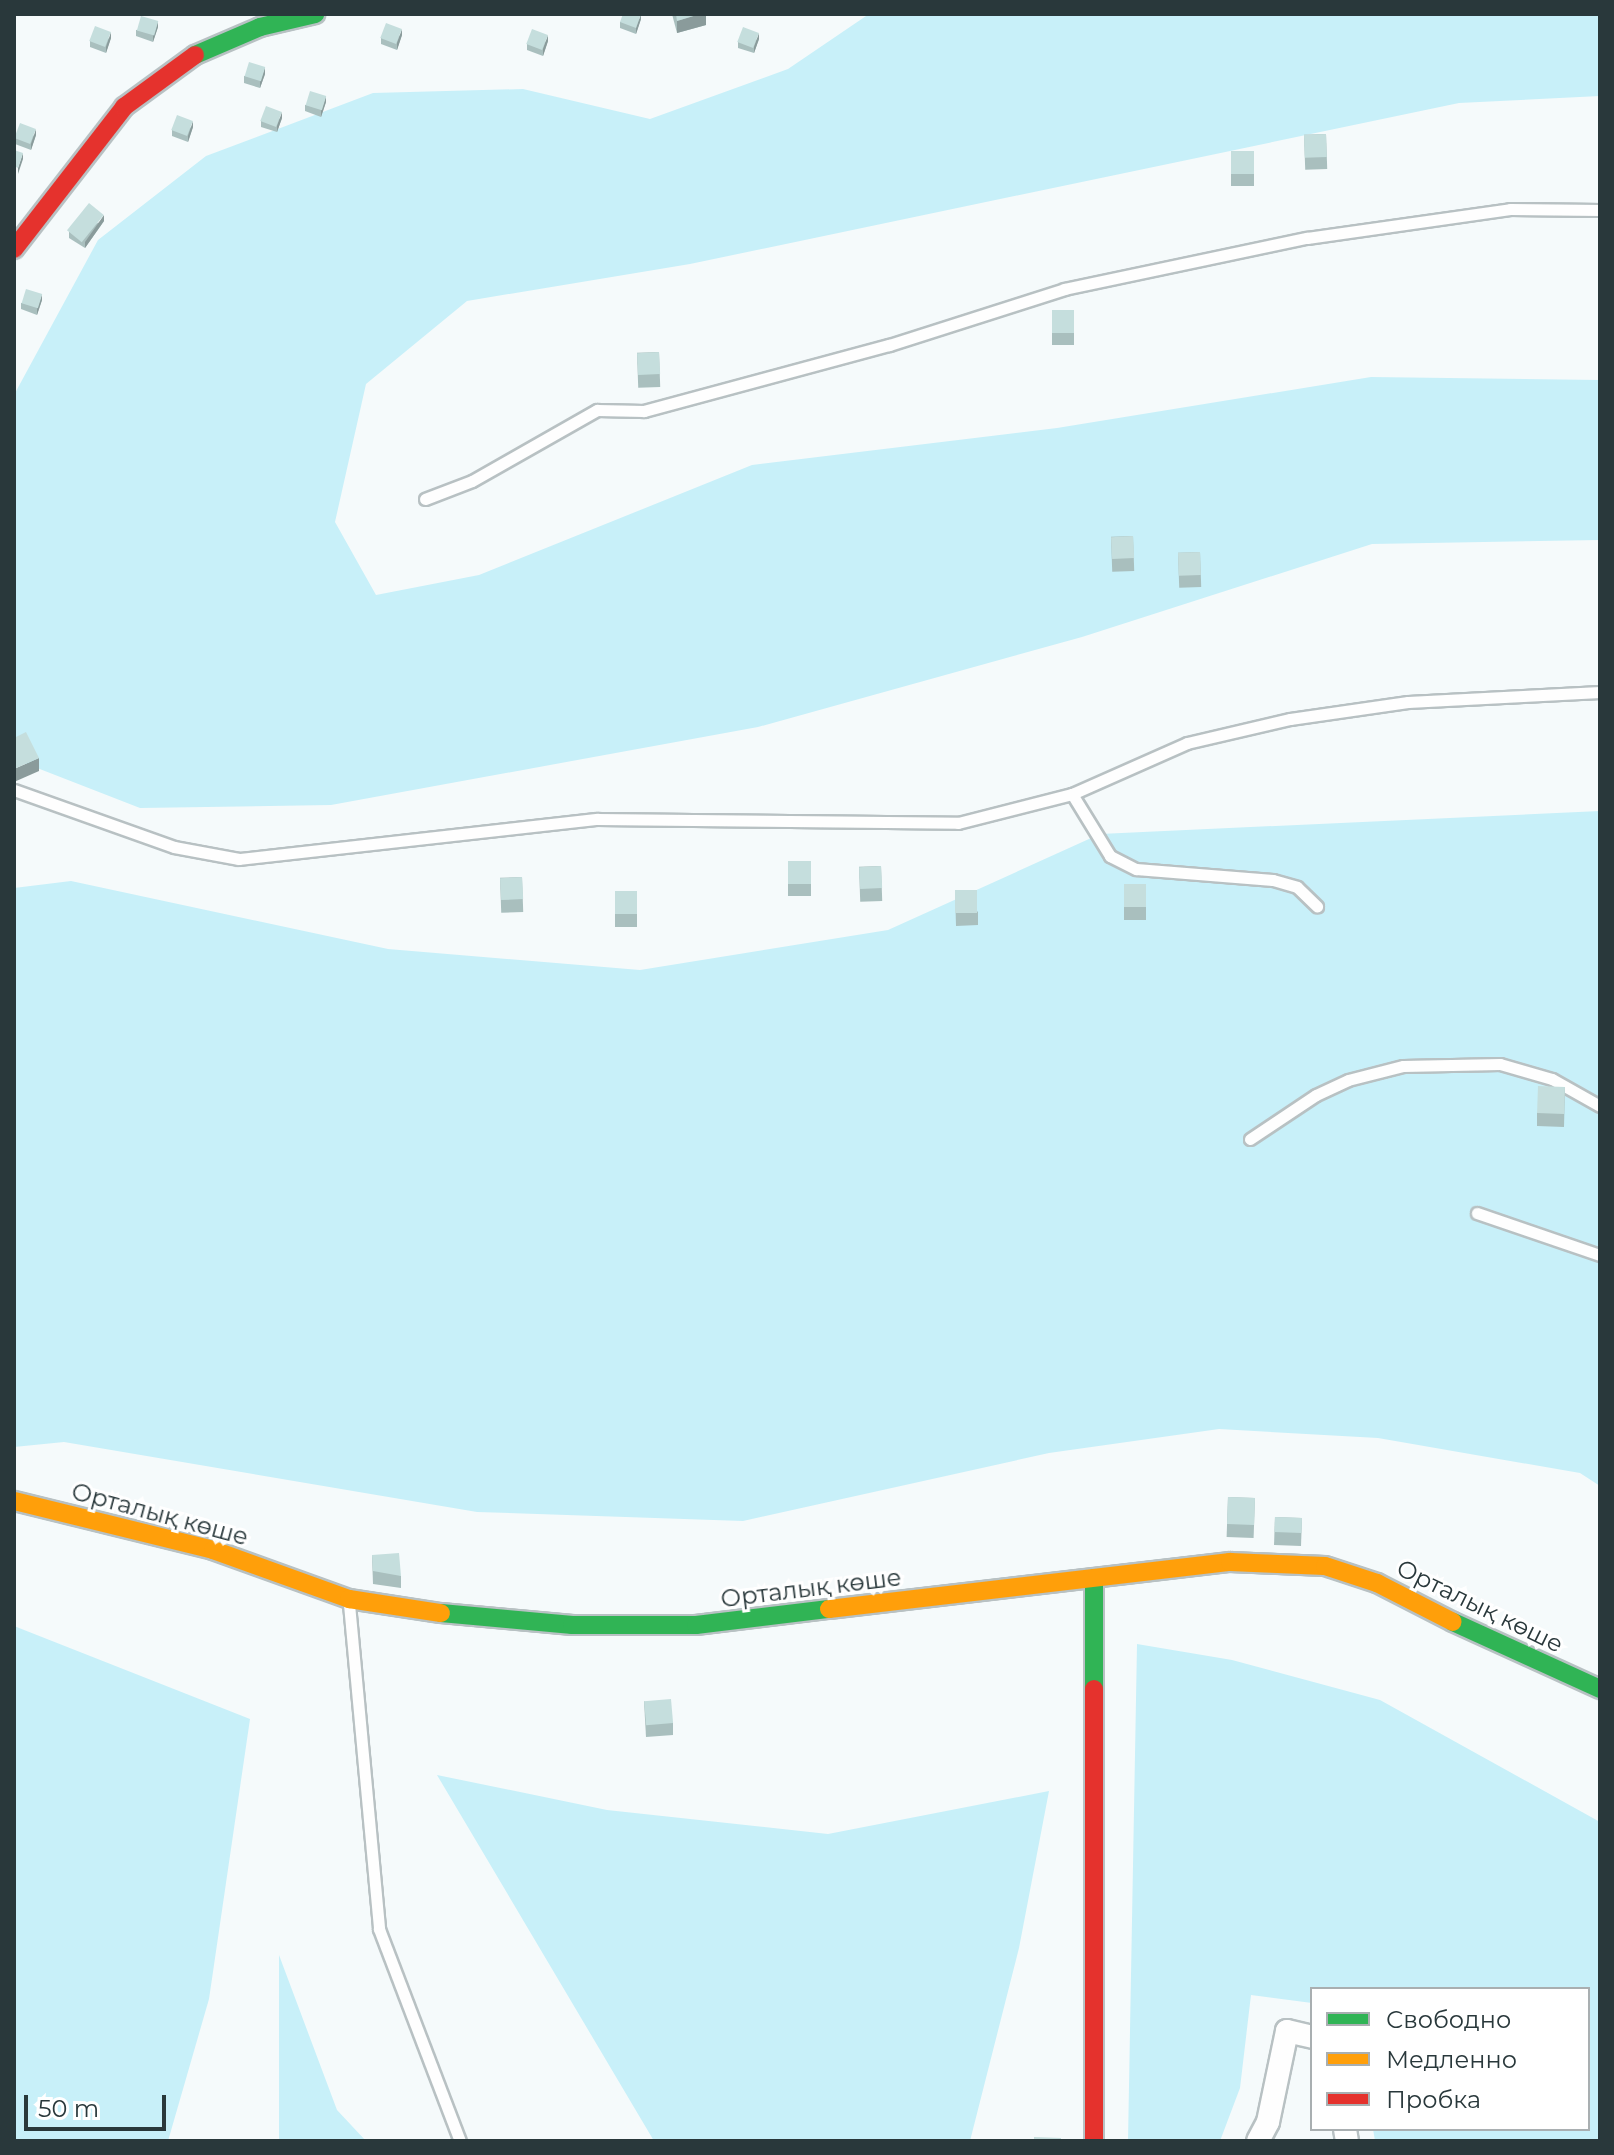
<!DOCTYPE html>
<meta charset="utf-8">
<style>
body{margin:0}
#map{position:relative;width:1614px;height:2155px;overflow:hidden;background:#f5fafb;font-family:Montserrat,sans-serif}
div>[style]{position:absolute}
.green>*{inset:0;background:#c8f0f9}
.roads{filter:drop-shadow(2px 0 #b8c1c3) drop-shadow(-2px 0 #b8c1c3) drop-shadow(0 2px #b8c1c3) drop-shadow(0 -2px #b8c1c3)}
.lane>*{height:11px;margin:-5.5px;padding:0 5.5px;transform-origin:5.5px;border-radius:5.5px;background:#fefefe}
.street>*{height:22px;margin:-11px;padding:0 11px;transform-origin:11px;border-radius:11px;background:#fefefe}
.fast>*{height:18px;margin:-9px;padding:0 9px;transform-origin:9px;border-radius:9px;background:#30b455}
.slow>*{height:18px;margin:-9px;padding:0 9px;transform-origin:9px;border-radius:9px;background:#ff9f0a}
.jam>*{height:18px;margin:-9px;padding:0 9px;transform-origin:9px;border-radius:9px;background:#e5322d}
.wall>*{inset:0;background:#a9bfbe;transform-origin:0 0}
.shaded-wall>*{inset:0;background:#8a9b9b}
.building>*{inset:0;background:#c5dedd;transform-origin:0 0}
span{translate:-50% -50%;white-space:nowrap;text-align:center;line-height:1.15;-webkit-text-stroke:6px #fff;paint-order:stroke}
.street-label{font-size:24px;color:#29383b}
.frame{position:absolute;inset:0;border:16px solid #29383b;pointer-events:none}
.legend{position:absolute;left:1310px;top:1987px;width:280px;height:144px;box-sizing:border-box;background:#fff;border:2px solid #a9afb1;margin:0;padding:10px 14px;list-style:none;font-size:24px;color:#29383b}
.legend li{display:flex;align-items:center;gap:16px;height:40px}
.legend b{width:40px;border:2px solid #a9afb1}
.scale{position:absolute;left:24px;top:2095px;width:142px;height:36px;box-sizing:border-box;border:4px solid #29383b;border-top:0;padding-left:10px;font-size:24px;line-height:28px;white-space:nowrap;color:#29383b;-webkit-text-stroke:6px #fff;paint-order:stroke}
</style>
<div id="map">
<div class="green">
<i style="clip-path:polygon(869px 14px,1600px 14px,1600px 96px,1459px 103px,690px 264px,467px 301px,366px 384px,335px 522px,376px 595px,479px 575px,752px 465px,1057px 428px,1371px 377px,1600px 380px,1600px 540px,1372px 544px,1082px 637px,758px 727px,331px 805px,140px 808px,14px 759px,14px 395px,98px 240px,206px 156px,373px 93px,523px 89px,650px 119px,788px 69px)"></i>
<i style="clip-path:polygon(1600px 811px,1600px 1486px,1580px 1473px,1378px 1438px,1219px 1429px,1049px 1453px,743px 1521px,477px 1512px,64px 1442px,14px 1447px,14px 888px,71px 881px,388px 949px,640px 970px,888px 930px,1100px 834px)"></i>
<i style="clip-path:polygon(14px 1626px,250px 1719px,209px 1999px,168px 2141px,14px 2141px)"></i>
<i style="clip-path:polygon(1137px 1644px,1232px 1660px,1380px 1700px,1600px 1822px,1600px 2141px,1375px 2141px,1373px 2129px,1588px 2129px,1588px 1989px,1312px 1989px,1312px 2003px,1251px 1995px,1240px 2088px,1220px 2141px,1128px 2141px)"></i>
<i style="clip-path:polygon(437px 1775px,607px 1810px,828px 1834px,1049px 1791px,1019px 1948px,970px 2141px,654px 2141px)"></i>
<i style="clip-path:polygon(279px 1955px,337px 2110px,366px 2141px,279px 2141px)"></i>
</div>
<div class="roads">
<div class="lane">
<i style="left:425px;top:499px;width:50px;rotate:-21deg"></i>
<i style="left:472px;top:481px;width:144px;rotate:-29.6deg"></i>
<i style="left:597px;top:410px;width:47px;rotate:1.2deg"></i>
<i style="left:644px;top:411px;width:254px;rotate:-15.1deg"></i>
<i style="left:889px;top:345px;width:184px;rotate:-17.7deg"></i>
<i style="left:1064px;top:289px;width:248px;rotate:-11.9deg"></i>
<i style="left:1307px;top:238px;width:205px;rotate:-8.1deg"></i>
<i style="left:1510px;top:209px;width:90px;rotate:0.6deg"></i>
<i style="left:14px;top:790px;width:170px;rotate:19.6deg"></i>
<i style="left:174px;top:847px;width:66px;rotate:10.5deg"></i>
<i style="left:239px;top:859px;width:360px;rotate:-6.4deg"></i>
<i style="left:597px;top:819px;width:361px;rotate:0.6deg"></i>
<i style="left:958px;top:823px;width:118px;rotate:-14.3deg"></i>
<i style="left:1072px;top:794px;width:126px;rotate:-23.9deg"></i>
<i style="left:1187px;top:743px;width:106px;rotate:-13.1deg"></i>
<i style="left:1290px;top:719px;width:119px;rotate:-8.2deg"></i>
<i style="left:1408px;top:702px;width:192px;rotate:-3deg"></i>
<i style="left:1072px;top:794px;width:73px;rotate:58.5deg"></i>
<i style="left:1110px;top:856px;width:29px;rotate:27deg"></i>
<i style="left:1136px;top:869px;width:137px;rotate:4.6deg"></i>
<i style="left:1273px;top:880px;width:25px;rotate:16deg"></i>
<i style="left:1297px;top:887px;width:28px;rotate:44deg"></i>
<i style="left:1250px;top:1139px;width:79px;rotate:-33.7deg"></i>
<i style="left:1316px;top:1095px;width:35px;rotate:-25deg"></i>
<i style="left:1348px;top:1080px;width:57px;rotate:-14.3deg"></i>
<i style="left:1403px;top:1066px;width:97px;rotate:-1.2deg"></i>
<i style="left:1500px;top:1064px;width:54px;rotate:16.1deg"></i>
<i style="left:1552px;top:1079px;width:55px;rotate:29.4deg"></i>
<i style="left:1477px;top:1213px;width:130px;rotate:18.9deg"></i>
<i style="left:349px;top:1604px;width:326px;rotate:84.7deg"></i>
<i style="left:379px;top:1929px;width:227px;rotate:69.1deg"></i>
</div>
<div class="street">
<i style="left:1345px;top:2129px;width:12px;rotate:81deg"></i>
<i style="left:1258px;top:2141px;width:21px;rotate:-62deg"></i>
<i style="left:1268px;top:2122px;width:93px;rotate:-78.2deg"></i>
<i style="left:1287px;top:2031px;width:26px;rotate:13deg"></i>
</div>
<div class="fast">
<i style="left:195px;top:55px;width:71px;rotate:-23.3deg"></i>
<i style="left:260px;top:27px;width:57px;rotate:-13.3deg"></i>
<i style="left:1094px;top:1578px;width:111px;rotate:90deg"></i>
<i style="left:441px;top:1613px;width:132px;rotate:5.2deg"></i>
<i style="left:572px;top:1625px;width:124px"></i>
<i style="left:696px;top:1625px;width:134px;rotate:-6.9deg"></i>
<i style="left:1453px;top:1622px;width:162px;rotate:24.5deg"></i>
</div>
<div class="slow">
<i style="left:14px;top:1501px;width:205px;rotate:13.8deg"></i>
<i style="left:213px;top:1550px;width:145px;rotate:19.8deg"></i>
<i style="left:349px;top:1599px;width:93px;rotate:8.7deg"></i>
<i style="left:829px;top:1609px;width:404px;rotate:-6.7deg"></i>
<i style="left:1230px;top:1562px;width:95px;rotate:2.4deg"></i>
<i style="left:1325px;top:1566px;width:55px;rotate:18.1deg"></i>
<i style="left:1377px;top:1583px;width:85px;rotate:27.2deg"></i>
</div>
<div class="jam">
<i style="left:14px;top:249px;width:180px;rotate:-52.2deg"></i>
<i style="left:124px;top:107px;width:88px;rotate:-36.2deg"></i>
<i style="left:1094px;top:1689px;width:452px;rotate:90deg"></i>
</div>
</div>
<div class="wall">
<i style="clip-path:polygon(672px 14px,706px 14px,706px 25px,677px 33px)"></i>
<i style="clip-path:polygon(641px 19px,636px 34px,620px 28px,620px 22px)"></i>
<i style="clip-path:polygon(158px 27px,153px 42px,136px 36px,136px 30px)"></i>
<i style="clip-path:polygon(402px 35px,397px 50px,381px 44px,381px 38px)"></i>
<i style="clip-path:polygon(111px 38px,106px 53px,90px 47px,90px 41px)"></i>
<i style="clip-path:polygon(759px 39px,754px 53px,738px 48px,738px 42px)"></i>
<i style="clip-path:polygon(548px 41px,543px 56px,527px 50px,527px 44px)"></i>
<i style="clip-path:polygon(265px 74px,260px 88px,244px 83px,244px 76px)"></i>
<i style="clip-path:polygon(326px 102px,321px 117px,305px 111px,305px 105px)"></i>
<i style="clip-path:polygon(282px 118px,277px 132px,261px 127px,261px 121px)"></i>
<i style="clip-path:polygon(193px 127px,188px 142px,172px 136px,172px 130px)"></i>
<i style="left:1326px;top:134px;width:35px;height:22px;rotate:88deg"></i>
<i style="clip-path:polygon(36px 135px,31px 150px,15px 144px,15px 138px)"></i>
<i style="left:1254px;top:151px;width:35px;height:23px;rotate:90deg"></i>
<i style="clip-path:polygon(104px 221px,85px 248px,69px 238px,69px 232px)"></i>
<i style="clip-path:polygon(42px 300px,37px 315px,21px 309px,21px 303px)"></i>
<i style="left:1052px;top:310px;width:22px;height:35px"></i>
<i style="left:659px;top:352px;width:35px;height:22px;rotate:88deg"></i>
<i style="left:1133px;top:536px;width:35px;height:22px;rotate:88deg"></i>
<i style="left:1200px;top:552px;width:35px;height:22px;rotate:88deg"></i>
<i style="left:811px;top:861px;width:35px;height:23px;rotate:90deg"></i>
<i style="left:881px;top:866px;width:35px;height:22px;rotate:88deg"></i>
<i style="left:522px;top:877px;width:35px;height:22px;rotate:88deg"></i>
<i style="left:1124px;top:884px;width:22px;height:36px"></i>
<i style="clip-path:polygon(955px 890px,978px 912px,978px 925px,956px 926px)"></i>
<i style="left:615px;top:891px;width:22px;height:36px"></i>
<i style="clip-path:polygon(1565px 1087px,1564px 1127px,1537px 1126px,1537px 1113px)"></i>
<i style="left:1228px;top:1497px;width:27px;height:40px;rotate:2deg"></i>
<i style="left:1275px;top:1517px;width:27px;height:28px;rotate:2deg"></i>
<i style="clip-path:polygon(372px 1555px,401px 1576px,401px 1588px,373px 1584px)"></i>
<i style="clip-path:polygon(644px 1701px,673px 1723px,673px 1735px,646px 1737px)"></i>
</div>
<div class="shaded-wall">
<i style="clip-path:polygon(641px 14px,641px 19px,636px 34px,636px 28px)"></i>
<i style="clip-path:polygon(700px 14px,706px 14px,706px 25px,677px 33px,677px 21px)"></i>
<i style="clip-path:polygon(158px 21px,158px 27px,153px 42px,153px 36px)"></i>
<i style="clip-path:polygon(402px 29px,402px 35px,397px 50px,397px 43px)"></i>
<i style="clip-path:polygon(111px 32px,111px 38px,106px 53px,106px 47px)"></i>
<i style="clip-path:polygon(759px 33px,759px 39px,754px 53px,754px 47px)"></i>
<i style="clip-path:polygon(548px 35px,548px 41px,543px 56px,543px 49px)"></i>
<i style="clip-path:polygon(265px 67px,265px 74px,260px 88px,260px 82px)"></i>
<i style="clip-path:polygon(326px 96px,326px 102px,321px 117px,321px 111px)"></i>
<i style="clip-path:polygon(282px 112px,282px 118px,277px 132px,277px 126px)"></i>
<i style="clip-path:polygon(193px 121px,193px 127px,188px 142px,188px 136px)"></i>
<i style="clip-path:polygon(36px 129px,36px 135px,31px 150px,31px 144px)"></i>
<i style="clip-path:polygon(23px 153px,23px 159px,18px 174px,18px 168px)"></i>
<i style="clip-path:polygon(104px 215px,104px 221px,85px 248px,85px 242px)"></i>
<i style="clip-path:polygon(42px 294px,42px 300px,37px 315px,37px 309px)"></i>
<i style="clip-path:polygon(39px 758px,39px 771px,14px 782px,14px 769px)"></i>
</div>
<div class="building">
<i style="clip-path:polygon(623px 14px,641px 14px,636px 28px,620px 22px)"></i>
<i style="clip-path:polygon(676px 14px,700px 14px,677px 21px)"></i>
<i style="left:141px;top:16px;width:18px;height:15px;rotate:16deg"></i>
<i style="left:386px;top:23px;width:17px;height:16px;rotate:21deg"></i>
<i style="left:95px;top:26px;width:17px;height:16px;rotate:21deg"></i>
<i style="left:743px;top:27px;width:17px;height:16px;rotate:21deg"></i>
<i style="left:532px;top:29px;width:17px;height:16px;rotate:21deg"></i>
<i style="left:249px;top:62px;width:17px;height:15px;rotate:17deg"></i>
<i style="left:310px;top:91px;width:17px;height:15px;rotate:17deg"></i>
<i style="left:266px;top:106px;width:17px;height:16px;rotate:21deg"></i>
<i style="left:177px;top:115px;width:17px;height:16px;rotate:21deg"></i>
<i style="left:20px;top:123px;width:17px;height:16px;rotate:21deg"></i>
<i style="left:1326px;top:134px;width:23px;height:22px;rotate:88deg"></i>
<i style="clip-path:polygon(14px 150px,23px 153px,18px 168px,14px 166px)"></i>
<i style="left:1254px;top:151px;width:23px;height:23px;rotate:90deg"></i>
<i style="left:89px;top:203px;width:19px;height:35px;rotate:39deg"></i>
<i style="left:26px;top:289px;width:17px;height:15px;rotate:17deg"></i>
<i style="left:1052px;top:310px;width:22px;height:23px"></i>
<i style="left:659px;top:352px;width:22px;height:22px;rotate:87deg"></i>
<i style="left:1133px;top:536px;width:22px;height:22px;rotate:87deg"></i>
<i style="left:1200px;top:552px;width:23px;height:22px;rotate:88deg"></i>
<i style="clip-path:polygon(26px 732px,39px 758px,14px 769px,14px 738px)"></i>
<i style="left:811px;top:861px;width:23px;height:23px;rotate:90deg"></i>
<i style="left:881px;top:866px;width:22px;height:22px;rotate:87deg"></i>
<i style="left:522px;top:877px;width:22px;height:22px;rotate:87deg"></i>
<i style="left:1124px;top:884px;width:22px;height:23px"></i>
<i style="left:955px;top:890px;width:22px;height:23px"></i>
<i style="left:615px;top:891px;width:22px;height:23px"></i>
<i style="left:1538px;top:1086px;width:27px;height:27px;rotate:2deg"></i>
<i style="left:1228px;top:1497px;width:27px;height:27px;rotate:2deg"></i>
<i style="left:1275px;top:1517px;width:27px;height:15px;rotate:2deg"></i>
<i style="clip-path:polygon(399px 1553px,401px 1576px,373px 1571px,372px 1555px)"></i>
<i style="left:671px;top:1699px;width:24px;height:27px;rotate:85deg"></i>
<i style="clip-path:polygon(1034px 2137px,1061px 2138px,1061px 2141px,1034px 2141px)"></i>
</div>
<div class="street-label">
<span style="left:160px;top:1514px;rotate:15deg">Орталық көше</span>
<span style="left:811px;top:1588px;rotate:-7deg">Орталық көше</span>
<span style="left:1480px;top:1606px;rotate:26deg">Орталық көше</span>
</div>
<div class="frame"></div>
<ul class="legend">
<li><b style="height:10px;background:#30b455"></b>Свободно</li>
<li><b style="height:10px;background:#ff9f0a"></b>Медленно</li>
<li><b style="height:10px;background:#e5322d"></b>Пробка</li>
</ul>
<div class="scale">50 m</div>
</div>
